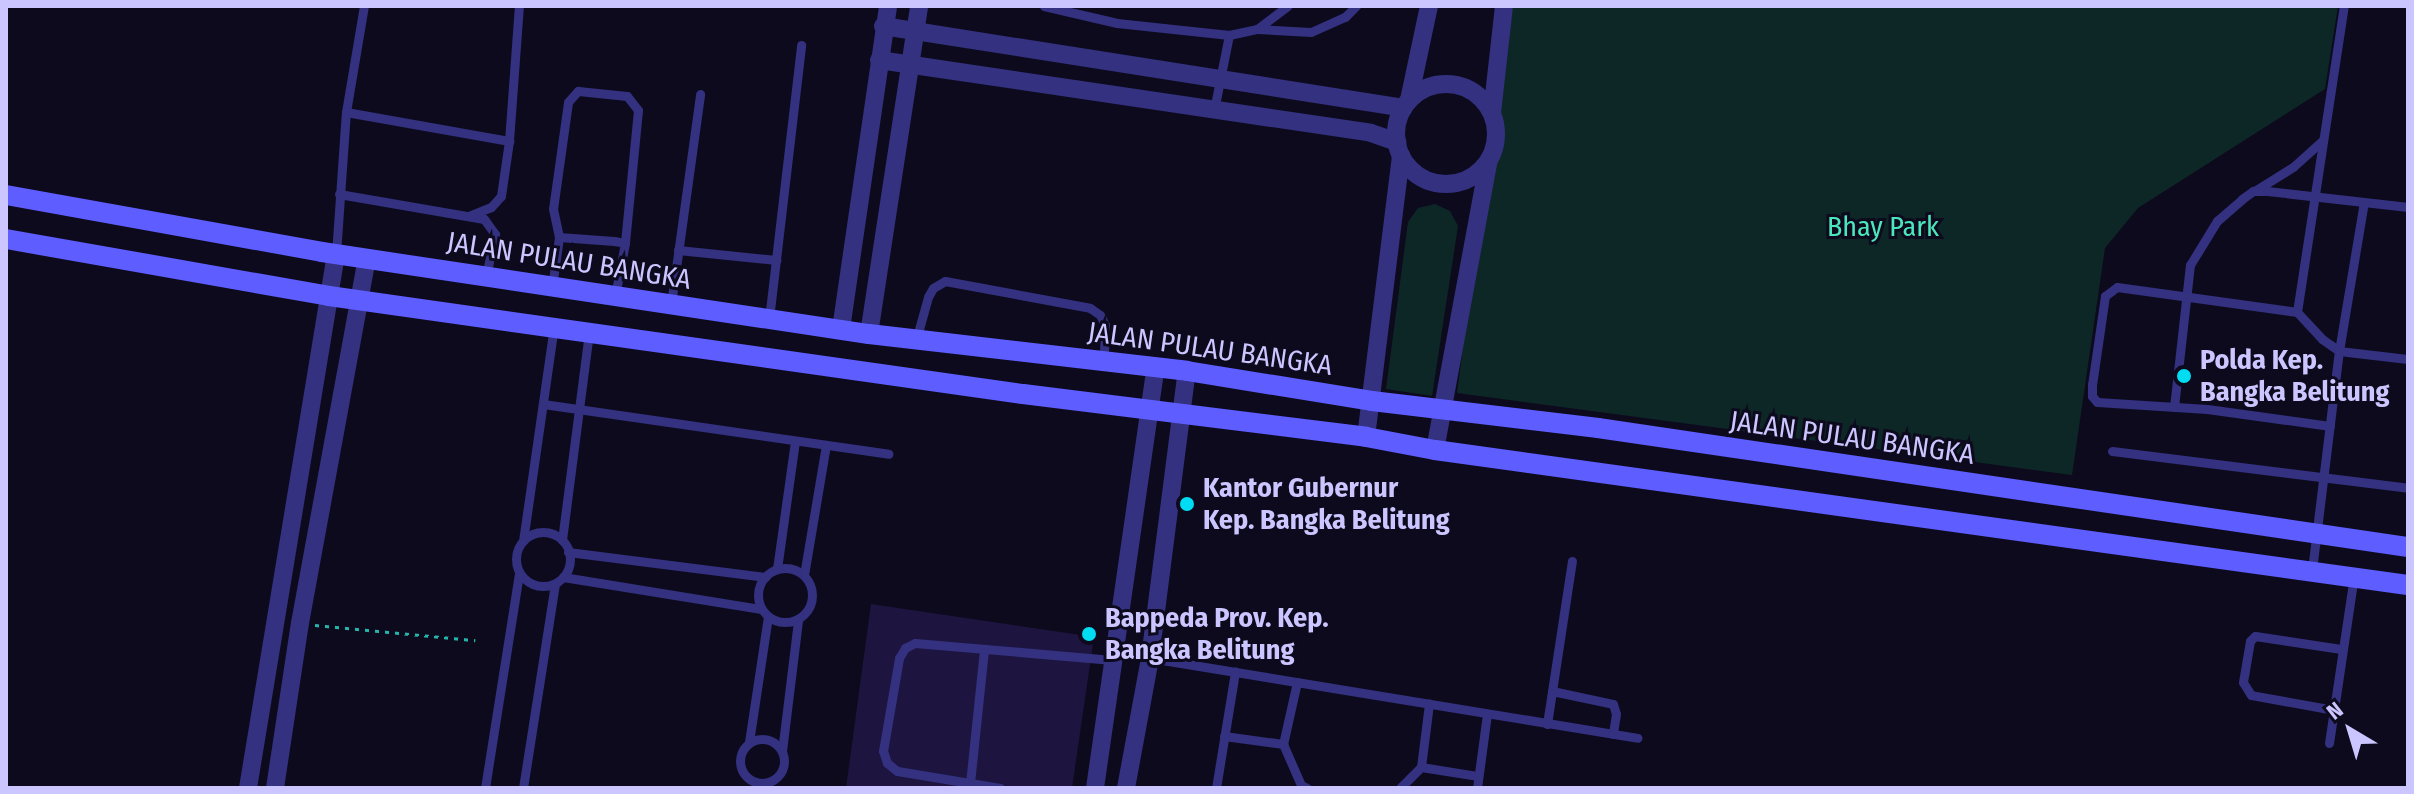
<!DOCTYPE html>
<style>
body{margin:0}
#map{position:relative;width:2414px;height:794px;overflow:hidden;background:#0d0a1d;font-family:"Fira Sans Condensed",sans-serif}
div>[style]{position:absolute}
.green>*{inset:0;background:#0d2726}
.building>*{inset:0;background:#1d153f}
.path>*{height:3px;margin-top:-1.5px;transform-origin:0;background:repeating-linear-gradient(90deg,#24b5aa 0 4px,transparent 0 10px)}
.lane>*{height:9px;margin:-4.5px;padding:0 4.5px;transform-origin:4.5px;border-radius:4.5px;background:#333180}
.lane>.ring{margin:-4.5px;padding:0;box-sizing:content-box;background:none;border:9px solid #333180;border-radius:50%}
.street>*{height:18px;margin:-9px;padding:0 9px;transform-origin:9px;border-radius:9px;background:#333180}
.street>.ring{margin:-9px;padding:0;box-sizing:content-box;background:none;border:18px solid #333180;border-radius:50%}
.secondary>*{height:20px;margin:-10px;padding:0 10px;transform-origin:10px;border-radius:10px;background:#5e5dff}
.dots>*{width:22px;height:22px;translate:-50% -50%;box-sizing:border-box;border:4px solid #0d0a1d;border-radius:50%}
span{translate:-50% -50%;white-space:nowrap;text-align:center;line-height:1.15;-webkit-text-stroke:6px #0d0a1d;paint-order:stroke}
.park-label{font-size:28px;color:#4ae7bd}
.street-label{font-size:28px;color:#cbc6ff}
.poi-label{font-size:28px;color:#cbc6ff;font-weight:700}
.left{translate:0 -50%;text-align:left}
.frame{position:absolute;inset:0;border:8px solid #cbc6ff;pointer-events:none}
.north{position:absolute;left:2310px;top:690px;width:80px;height:80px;-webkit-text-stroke:6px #0d0a1d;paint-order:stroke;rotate:322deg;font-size:22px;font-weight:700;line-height:32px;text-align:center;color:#cbc6ff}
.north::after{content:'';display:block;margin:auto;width:28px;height:36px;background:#cbc6ff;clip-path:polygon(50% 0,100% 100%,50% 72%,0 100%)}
</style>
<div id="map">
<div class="green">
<i style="clip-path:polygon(1507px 6px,2338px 6px,2325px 89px,2138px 208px,2105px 248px,2072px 475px,1457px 393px)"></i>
<i style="clip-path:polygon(1435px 204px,1450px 211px,1458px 226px,1432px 396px,1386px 389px,1408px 222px,1418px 208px)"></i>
</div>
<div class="building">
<i style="clip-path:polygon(871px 604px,1094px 637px,1072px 788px,846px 788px)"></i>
</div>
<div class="path">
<i style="left:315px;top:625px;width:161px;rotate:5.4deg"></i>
</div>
<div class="lane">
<i style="left:1044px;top:6px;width:75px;rotate:13.1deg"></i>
<i style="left:1117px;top:23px;width:113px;rotate:6.1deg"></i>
<i style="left:1229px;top:35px;width:29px;rotate:-12deg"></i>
<i style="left:1257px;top:29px;width:38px;rotate:-37deg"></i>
<i style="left:1257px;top:29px;width:54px;rotate:3.2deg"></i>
<i style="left:1311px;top:32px;width:37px;rotate:-24deg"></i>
<i style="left:1345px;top:17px;width:16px;rotate:-45deg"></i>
<i style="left:1214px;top:110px;width:76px;rotate:-78.7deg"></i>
<i style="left:346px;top:112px;width:108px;rotate:-80.4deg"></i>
<i style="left:509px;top:141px;width:135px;rotate:-85.8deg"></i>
<i style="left:2256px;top:190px;width:44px;rotate:-31.9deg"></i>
<i style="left:2293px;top:167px;width:40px;rotate:-42deg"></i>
<i style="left:339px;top:194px;width:147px;rotate:9.8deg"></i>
<i style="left:484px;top:219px;width:19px;rotate:54deg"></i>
<i style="left:495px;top:234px;width:43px;rotate:102.1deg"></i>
<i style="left:559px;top:237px;width:29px;rotate:-102deg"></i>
<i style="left:553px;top:209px;width:108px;rotate:-82deg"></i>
<i style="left:568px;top:102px;width:15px;rotate:-48deg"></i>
<i style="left:578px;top:91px;width:49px;rotate:5.8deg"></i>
<i style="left:627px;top:96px;width:18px;rotate:52deg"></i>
<i style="left:638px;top:110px;width:134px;rotate:95.6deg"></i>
<i style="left:678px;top:250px;width:99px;rotate:5.8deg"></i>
<i style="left:336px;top:254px;width:142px;rotate:-86deg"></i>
<i style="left:346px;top:112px;width:166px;rotate:10.1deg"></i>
<i style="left:509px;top:141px;width:56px;rotate:98.3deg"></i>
<i style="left:501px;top:196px;width:15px;rotate:132deg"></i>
<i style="left:491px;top:207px;width:22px;rotate:158deg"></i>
<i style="left:552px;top:287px;width:50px;rotate:-82deg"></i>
<i style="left:559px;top:237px;width:55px;rotate:4.2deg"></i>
<i style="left:614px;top:241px;width:11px;rotate:10deg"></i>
<i style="left:625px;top:243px;width:54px;rotate:100.7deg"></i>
<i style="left:671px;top:304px;width:212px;rotate:-82.1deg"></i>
<i style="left:2297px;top:312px;width:310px;rotate:-81.3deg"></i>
<i style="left:769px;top:319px;width:276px;rotate:-83.3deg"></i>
<i style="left:916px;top:340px;width:45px;rotate:-74.4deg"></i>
<i style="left:928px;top:297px;width:10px;rotate:-61deg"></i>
<i style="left:933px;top:288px;width:14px;rotate:-30deg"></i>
<i style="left:945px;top:281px;width:147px;rotate:10.5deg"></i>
<i style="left:1090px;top:308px;width:12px;rotate:35deg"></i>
<i style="left:1100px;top:315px;width:11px;rotate:63deg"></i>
<i style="left:1105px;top:325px;width:36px;rotate:92deg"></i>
<i style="left:543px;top:404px;width:349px;rotate:8.2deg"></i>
<i style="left:2174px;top:407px;width:143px;rotate:-83.6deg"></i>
<i style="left:2190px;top:265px;width:52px;rotate:-58.5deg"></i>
<i style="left:2217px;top:221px;width:33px;rotate:-41deg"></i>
<i style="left:2242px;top:199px;width:14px;rotate:-36deg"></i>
<i style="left:2253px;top:191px;width:14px"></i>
<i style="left:2267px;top:191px;width:142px;rotate:6.5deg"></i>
<i style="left:2330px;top:426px;width:124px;rotate:-172.1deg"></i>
<i style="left:2207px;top:409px;width:110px;rotate:-176.4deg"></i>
<i style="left:2097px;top:402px;width:8px;rotate:-130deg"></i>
<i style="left:2092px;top:396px;width:11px;rotate:-90deg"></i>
<i style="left:2092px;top:385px;width:90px;rotate:-81.7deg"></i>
<i style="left:2105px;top:296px;width:15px;rotate:-37deg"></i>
<i style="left:2117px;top:287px;width:182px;rotate:7.9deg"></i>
<i style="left:2297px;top:312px;width:37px;rotate:47deg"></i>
<i style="left:2322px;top:339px;width:21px;rotate:35deg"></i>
<i style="left:2339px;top:351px;width:69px;rotate:6.6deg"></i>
<i style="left:2112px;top:451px;width:298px;rotate:7.1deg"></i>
<i class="ring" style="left:516px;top:532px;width:45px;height:45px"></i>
<i style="left:562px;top:540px;width:210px;rotate:-82.6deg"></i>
<i style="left:523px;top:541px;width:216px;rotate:-81.8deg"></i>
<i style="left:568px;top:552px;width:199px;rotate:7.2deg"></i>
<i class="ring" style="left:758px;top:568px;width:45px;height:45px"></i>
<i style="left:777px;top:569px;width:129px;rotate:-82deg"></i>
<i style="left:2312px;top:570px;width:221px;rotate:-83deg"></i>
<i style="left:2339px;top:351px;width:151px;rotate:-80.5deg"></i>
<i style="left:804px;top:575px;width:132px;rotate:-80.4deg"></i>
<i style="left:563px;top:577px;width:201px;rotate:9.2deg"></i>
<i style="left:1150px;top:658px;width:494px;rotate:9.3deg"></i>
<i style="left:1297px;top:682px;width:64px;rotate:102.7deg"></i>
<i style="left:1283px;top:744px;width:45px;rotate:66.3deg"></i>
<i style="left:1301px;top:785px;width:7px;rotate:27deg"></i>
<i style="left:1552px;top:691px;width:62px;rotate:12deg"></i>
<i style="left:1613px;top:704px;width:10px;rotate:73deg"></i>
<i style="left:1616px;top:714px;width:20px;rotate:99deg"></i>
<i style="left:2334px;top:710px;width:84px;rotate:-169.8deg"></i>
<i style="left:2251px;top:695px;width:15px;rotate:-122deg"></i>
<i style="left:2243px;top:682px;width:42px;rotate:-80.3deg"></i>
<i style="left:2250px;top:641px;width:7px;rotate:-45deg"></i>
<i style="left:2255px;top:636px;width:87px;rotate:8.6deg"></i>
<i style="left:1547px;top:724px;width:165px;rotate:-81.3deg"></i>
<i style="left:1224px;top:736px;width:60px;rotate:7.7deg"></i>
<i class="ring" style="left:740px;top:739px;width:35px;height:35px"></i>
<i style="left:749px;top:742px;width:126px;rotate:-81.4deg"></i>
<i style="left:2329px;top:743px;width:169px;rotate:-81.5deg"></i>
<i style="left:782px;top:751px;width:132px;rotate:-83deg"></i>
<i style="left:1421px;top:767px;width:58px;rotate:9deg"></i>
<i style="left:970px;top:783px;width:135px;rotate:-84deg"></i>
<i style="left:485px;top:788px;width:218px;rotate:-81deg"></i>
<i style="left:523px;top:788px;width:206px;rotate:-81.1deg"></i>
<i style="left:1000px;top:788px;width:104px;rotate:-170.6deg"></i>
<i style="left:897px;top:771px;width:13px;rotate:-141deg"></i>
<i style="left:887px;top:763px;width:13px;rotate:-108deg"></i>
<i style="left:883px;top:751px;width:94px;rotate:-80.2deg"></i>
<i style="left:899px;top:658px;width:12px;rotate:-59deg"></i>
<i style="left:905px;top:648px;width:11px;rotate:-27deg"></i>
<i style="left:915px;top:643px;width:201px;rotate:4.9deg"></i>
<i style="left:1216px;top:788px;width:118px;rotate:-80.7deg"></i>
<i style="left:1400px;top:788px;width:30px;rotate:-45deg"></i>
<i style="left:1421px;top:767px;width:64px;rotate:-82.8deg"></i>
<i style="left:1477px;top:788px;width:75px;rotate:-82.3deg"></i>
</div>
<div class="street">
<i style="left:883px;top:26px;width:527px;rotate:8.94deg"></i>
<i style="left:879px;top:60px;width:497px;rotate:8.4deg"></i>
<i style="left:1371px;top:133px;width:28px;rotate:19deg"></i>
<i class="ring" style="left:1396px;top:84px;width:82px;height:82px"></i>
<i style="left:1409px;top:100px;width:96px;rotate:-78deg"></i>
<i style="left:1492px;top:113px;width:108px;rotate:-83.6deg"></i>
<i style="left:841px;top:329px;width:326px;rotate:-81.7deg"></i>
<i style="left:869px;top:334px;width:332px;rotate:-81.3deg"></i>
<i style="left:1366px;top:437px;width:284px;rotate:-82.9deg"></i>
<i style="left:1435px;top:450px;width:295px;rotate:-79.5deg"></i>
<i style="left:248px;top:788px;width:541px;rotate:-80.64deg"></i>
<i style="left:275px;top:788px;width:167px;rotate:-81.4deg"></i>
<i style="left:300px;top:623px;width:371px;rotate:-79.6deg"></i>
<i style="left:1095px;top:788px;width:425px;rotate:-81.8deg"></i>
<i style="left:1126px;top:788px;width:132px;rotate:-79.5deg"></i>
<i style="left:1150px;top:658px;width:289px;rotate:-82.7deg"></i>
</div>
<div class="secondary">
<i style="left:6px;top:195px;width:321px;rotate:10.2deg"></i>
<i style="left:322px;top:252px;width:553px;rotate:8.53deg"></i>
<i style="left:869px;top:334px;width:320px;rotate:6.6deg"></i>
<i style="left:1187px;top:371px;width:187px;rotate:9.2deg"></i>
<i style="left:1372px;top:401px;width:228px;rotate:6.8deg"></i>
<i style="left:1598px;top:428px;width:819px;rotate:8.36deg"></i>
<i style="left:6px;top:239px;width:328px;rotate:10deg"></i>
<i style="left:329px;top:296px;width:701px;rotate:8.04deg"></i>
<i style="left:1023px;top:394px;width:346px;rotate:7.1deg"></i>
<i style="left:1366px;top:437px;width:70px;rotate:10.7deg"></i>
<i style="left:1435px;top:450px;width:982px;rotate:7.9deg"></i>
</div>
<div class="dots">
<i style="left:2184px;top:376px;background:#00dcf1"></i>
<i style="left:1187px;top:504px;background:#00dcf1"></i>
<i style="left:1089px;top:634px;background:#00dcf1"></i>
</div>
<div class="park-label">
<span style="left:1883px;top:227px">Bhay Park</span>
</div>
<div class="street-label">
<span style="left:569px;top:261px;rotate:9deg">JALAN PULAU BANGKA</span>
<span style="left:1210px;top:349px;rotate:8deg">JALAN PULAU BANGKA</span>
<span style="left:1852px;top:438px;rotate:8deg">JALAN PULAU BANGKA</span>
</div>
<div class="poi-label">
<span class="left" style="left:2200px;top:376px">Polda Kep.<br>Bangka Belitung</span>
<span class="left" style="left:1203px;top:504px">Kantor Gubernur<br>Kep. Bangka Belitung</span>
<span class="left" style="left:1105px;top:634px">Bappeda Prov. Kep.<br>Bangka Belitung</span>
</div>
<div class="frame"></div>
<div class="north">N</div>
</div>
